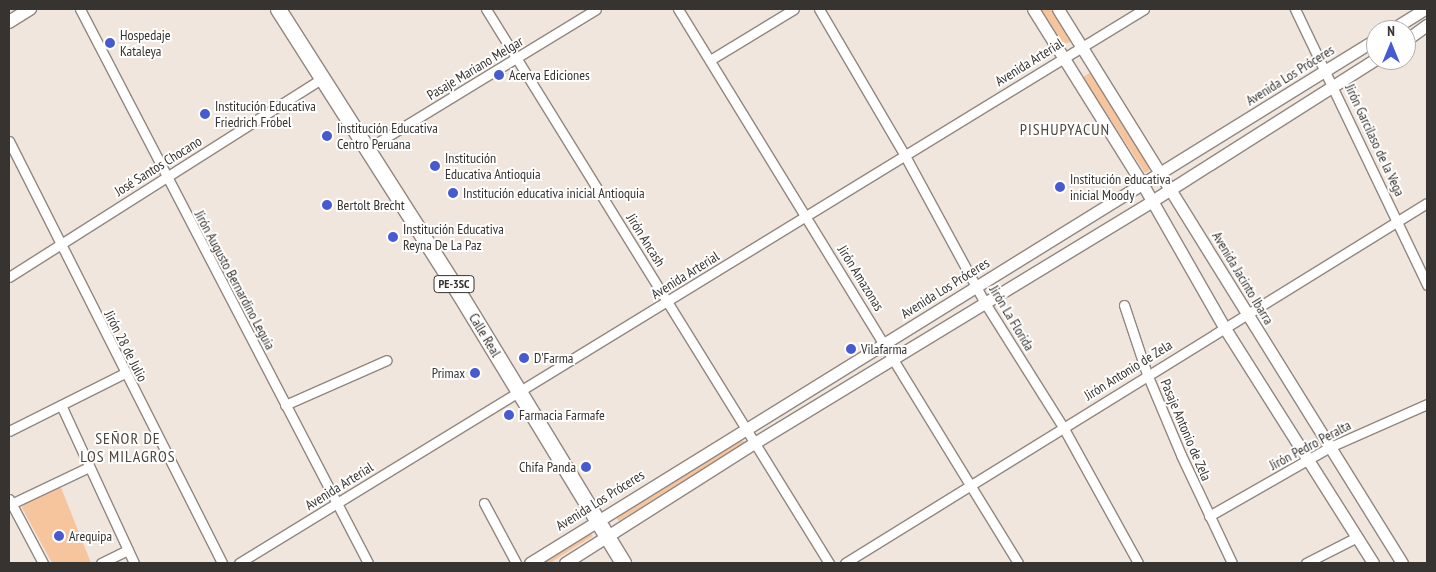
<!DOCTYPE html>
<meta charset="utf-8">
<style>
body{margin:0}
#map{position:relative;width:1436px;height:572px;overflow:hidden;background:#f0e6de;font-family:"PT Sans Narrow",sans-serif}
div>[style]{position:absolute}
.green>*{inset:0;background:#f7c59d}
.roads{filter:drop-shadow(1px 0 #918780) drop-shadow(-1px 0 #918780) drop-shadow(0 1px #918780) drop-shadow(0 -1px #918780)}
.street>*{height:9px;margin:-4.5px;padding:0 4.5px;transform-origin:4.5px;border-radius:4.5px;background:#fff}
.secondary>*{height:11px;margin:-5.5px;padding:0 5.5px;transform-origin:5.5px;border-radius:5.5px;background:#fff}
.primary>*{height:12px;margin:-6px;padding:0 6px;transform-origin:6px;border-radius:6px;background:#fff}
.highway>*{height:15px;margin:-7.5px;padding:0 7.5px;transform-origin:7.5px;border-radius:7.5px;background:#fff}
.dots>*{width:14px;height:14px;translate:-50% -50%;box-sizing:border-box;border:2px solid #fff;border-radius:50%}
span{translate:-50% -50%;white-space:nowrap;text-align:center;line-height:1.15;-webkit-text-stroke:4px #fff;paint-order:stroke}
.shield-label span{padding:1px 4px;background:#fff;border:1px solid;border-radius:4px;-webkit-text-stroke-width:0}
.shield-label{font-size:12px;color:#373330;font-weight:700}
.poi-label{font-size:14px;color:#373330}
.left{translate:0 -50%;text-align:left}
.right{translate:-100% -50%;text-align:right}
.street-label{font-size:14px;color:#373330}
.quarter-label{font-size:16px;color:#4c443d;letter-spacing:1px}
.frame{position:absolute;inset:0;border:10px solid #373330;pointer-events:none}
.north{position:absolute;left:1366px;top:20px;width:50px;height:50px;box-sizing:border-box;background:#fff;border:1px solid #afadac;border-radius:50%;rotate:0deg;font-size:14px;font-weight:700;line-height:20px;text-align:center;color:#373330}
.north::after{content:'';display:block;margin:auto;width:18px;height:22px;background:#455bcf;clip-path:polygon(50% 0,100% 100%,50% 72%,0 100%)}
</style>
<div id="map">
<div class="green">
<i style="clip-path:polygon(1041px 9px,1052px 9px,1071px 42px,1063px 44px)"></i>
<i style="clip-path:polygon(1091px 72px,1149px 167px,1149px 171px,1145px 173px,1083px 77px)"></i>
<i style="clip-path:polygon(740px 440px,746px 442px,619px 521px,615px 517px)"></i>
<i style="clip-path:polygon(60px 485px,91px 563px,52px 563px,22px 508px,24px 503px)"></i>
<i style="clip-path:polygon(590px 533px,593px 536px,550px 563px,541px 563px)"></i>
</div>
<div class="roads">
<div class="street">
<i style="left:80px;top:9px;width:624px;rotate:62.53deg"></i>
<i style="left:486px;top:9px;width:652px;rotate:58.24deg"></i>
<i style="left:678px;top:9px;width:650px;rotate:58.46deg"></i>
<i style="left:819px;top:9px;width:168px;rotate:59.6deg"></i>
<i style="left:904px;top:154px;width:170px;rotate:61.5deg"></i>
<i style="left:985px;top:303px;width:146px;rotate:57.8deg"></i>
<i style="left:1063px;top:427px;width:155px;rotate:61.1deg"></i>
<i style="left:1295px;top:9px;width:306px;rotate:64.4deg"></i>
<i style="left:710px;top:60px;width:98px;rotate:-31.3deg"></i>
<i style="left:9px;top:141px;width:473px;rotate:63.2deg"></i>
<i style="left:367px;top:149px;width:268px;rotate:-31.4deg"></i>
<i style="left:9px;top:277px;width:371px;rotate:-32.4deg"></i>
<i style="left:1124px;top:305px;width:73px;rotate:71.6deg"></i>
<i style="left:1147px;top:374px;width:88px;rotate:67.2deg"></i>
<i style="left:1181px;top:455px;width:119px;rotate:64.7deg"></i>
<i style="left:61px;top:405px;width:174px;rotate:65.2deg"></i>
<i style="left:285px;top:405px;width:111px;rotate:-23.8deg"></i>
<i style="left:9px;top:431px;width:130px;rotate:-26.6deg"></i>
<i style="left:9px;top:499px;width:72px;rotate:62deg"></i>
<i style="left:484px;top:503px;width:68px;rotate:61.9deg"></i>
<i style="left:11px;top:504px;width:86px;rotate:-25.4deg"></i>
<i style="left:1209px;top:516px;width:139px;rotate:-29.7deg"></i>
<i style="left:1330px;top:447px;width:106px;rotate:-23.9deg"></i>
<i style="left:101px;top:563px;width:30px;rotate:-26deg"></i>
<i style="left:239px;top:563px;width:1061px;rotate:-31.47deg"></i>
<i style="left:845px;top:563px;width:684px;rotate:-31.74deg"></i>
<i style="left:1306px;top:563px;width:57px;rotate:-27deg"></i>
</div>
<div class="secondary">
<i style="left:1033px;top:9px;width:208px;rotate:58deg"></i>
<i style="left:1143px;top:185px;width:163px;rotate:60.3deg"></i>
<i style="left:1224px;top:327px;width:279px;rotate:57.7deg"></i>
<i style="left:1058px;top:9px;width:652px;rotate:58.16deg"></i>
<i style="left:1391px;top:30px;width:40px;rotate:-32deg"></i>
<i style="left:1406px;top:40px;width:26px;rotate:-36deg"></i>
<i style="left:530px;top:563px;width:995px;rotate:-31.77deg"></i>
<i style="left:565px;top:563px;width:226px;rotate:-32.4deg"></i>
<i style="left:756px;top:442px;width:464px;rotate:-31.3deg"></i>
<i style="left:1152px;top:201px;width:265px;rotate:-32.4deg"></i>
</div>
<div class="primary">
<i style="left:9px;top:22px;width:25px;rotate:-32deg"></i>
</div>
<div class="highway">
<i style="left:278px;top:9px;width:337px;rotate:57.5deg"></i>
<i style="left:459px;top:293px;width:316px;rotate:58.7deg"></i>
</div>
</div>
<div class="dots">
<i style="left:110px;top:43px;background:#455bcf"></i>
<i style="left:499px;top:75px;background:#455bcf"></i>
<i style="left:205px;top:114px;background:#455bcf"></i>
<i style="left:327px;top:136px;background:#455bcf"></i>
<i style="left:435px;top:166px;background:#455bcf"></i>
<i style="left:1060px;top:187px;background:#455bcf"></i>
<i style="left:453px;top:193px;background:#455bcf"></i>
<i style="left:327px;top:205px;background:#455bcf"></i>
<i style="left:393px;top:237px;background:#455bcf"></i>
<i style="left:851px;top:349px;background:#455bcf"></i>
<i style="left:524px;top:358px;background:#455bcf"></i>
<i style="left:475px;top:373px;background:#455bcf"></i>
<i style="left:509px;top:415px;background:#455bcf"></i>
<i style="left:586px;top:467px;background:#455bcf"></i>
<i style="left:59px;top:536px;background:#455bcf"></i>
</div>
<div class="shield-label">
<span style="left:454px;top:284px">PE-3SC</span>
</div>
<div class="poi-label">
<span class="left" style="left:120px;top:43px">Hospedaje<br>Kataleya</span>
<span class="left" style="left:509px;top:75px">Acerva Ediciones</span>
<span class="left" style="left:215px;top:114px">Institución Educativa<br>Friedrich Frobel</span>
<span class="left" style="left:337px;top:136px">Institución Educativa<br>Centro Peruana</span>
<span class="left" style="left:445px;top:166px">Institución<br>Educativa Antioquia</span>
<span class="left" style="left:1070px;top:187px">Institución educativa<br>inicial Moody</span>
<span class="left" style="left:463px;top:193px">Institución educativa inicial Antioquia</span>
<span class="left" style="left:337px;top:205px">Bertolt Brecht</span>
<span class="left" style="left:403px;top:237px">Institución Educativa<br>Reyna De La Paz</span>
<span class="left" style="left:861px;top:349px">Vilafarma</span>
<span class="left" style="left:534px;top:358px">D'Farma</span>
<span class="right" style="left:465px;top:373px">Primax</span>
<span class="left" style="left:519px;top:415px">Farmacia Farmafe</span>
<span class="right" style="left:576px;top:467px">Chifa Panda</span>
<span class="left" style="left:69px;top:536px">Arequipa</span>
</div>
<div class="street-label">
<span style="left:1029px;top:62px;rotate:-32deg">Avenida Arterial</span>
<span style="left:475px;top:68px;rotate:-31deg">Pasaje Mariano Melgar</span>
<span style="left:1290px;top:75px;rotate:-32deg">Avenida Los Próceres</span>
<span style="left:1375px;top:140px;rotate:65deg">Jirón Garcilaso de la Vega</span>
<span style="left:158px;top:166px;rotate:-32deg">José Santos Chocano</span>
<span style="left:646px;top:240px;rotate:58deg">Jirón Ancash</span>
<span style="left:685px;top:275px;rotate:-32deg">Avenida Arterial</span>
<span style="left:861px;top:278px;rotate:58deg">Jirón Amazonas</span>
<span style="left:1243px;top:278px;rotate:59deg">Avenida Jacinto Ibarra</span>
<span style="left:235px;top:280px;rotate:62deg">Jirón Augusto Bernardino Leguia</span>
<span style="left:945px;top:288px;rotate:-32deg">Avenida Los Próceres</span>
<span style="left:1012px;top:318px;rotate:59deg">Jirón La Florida</span>
<span style="left:485px;top:335px;rotate:59deg">Calle Real</span>
<span style="left:126px;top:346px;rotate:63deg">Jirón 28 de Julio</span>
<span style="left:1128px;top:370px;rotate:-32deg">Jirón Antonio de Zela</span>
<span style="left:1186px;top:430px;rotate:67deg">Pasaje Antonio de Zela</span>
<span style="left:1310px;top:445px;rotate:-28deg">Jirón Pedro Peralta</span>
<span style="left:339px;top:486px;rotate:-32deg">Avenida Arterial</span>
<span style="left:600px;top:500px;rotate:-32deg">Avenida Los Próceres</span>
</div>
<div class="quarter-label">
<span style="left:1065px;top:129px">PISHUPYACUN</span>
<span style="left:128px;top:447px">SEÑOR DE<br>LOS MILAGROS</span>
</div>
<div class="frame"></div>
<div class="north">N</div>
</div>
